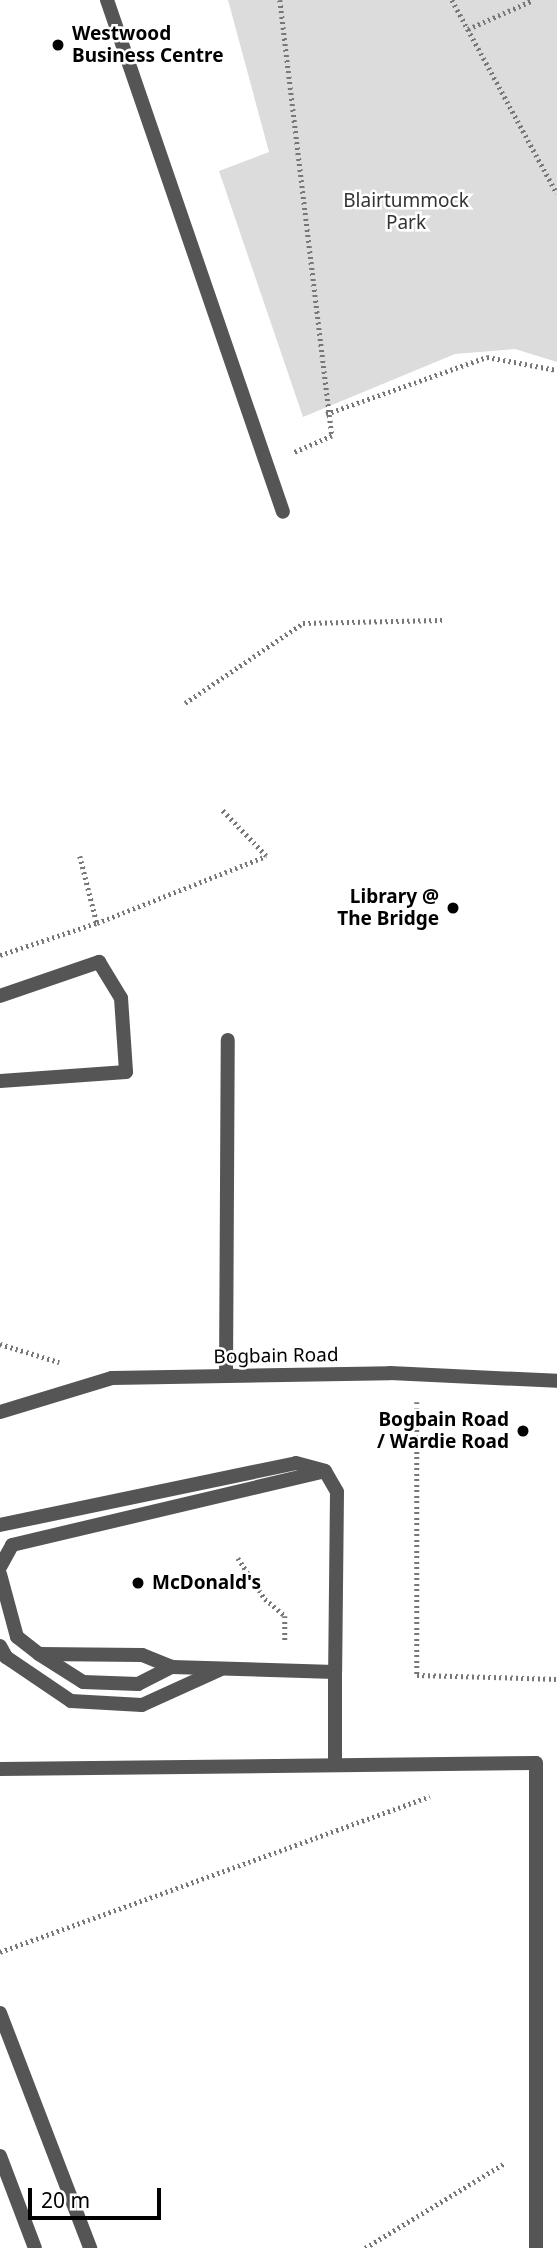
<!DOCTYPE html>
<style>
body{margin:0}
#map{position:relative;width:557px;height:2248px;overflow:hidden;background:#fff;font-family:"Noto Sans",sans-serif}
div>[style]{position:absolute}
.green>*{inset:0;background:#dcdcdc}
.path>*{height:4.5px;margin-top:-2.25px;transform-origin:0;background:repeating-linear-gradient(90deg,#777 0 2px,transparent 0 5.5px)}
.service>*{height:14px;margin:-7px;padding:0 7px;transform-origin:7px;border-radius:7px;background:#555}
.tertiary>*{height:14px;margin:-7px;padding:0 7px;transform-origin:7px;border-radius:7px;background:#555}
.dots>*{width:19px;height:19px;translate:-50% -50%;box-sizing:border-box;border:4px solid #fff;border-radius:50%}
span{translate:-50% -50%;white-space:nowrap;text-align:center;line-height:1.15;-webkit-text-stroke:5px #fff;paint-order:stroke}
.poi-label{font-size:19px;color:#000;font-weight:700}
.left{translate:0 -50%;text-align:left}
.right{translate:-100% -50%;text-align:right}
.park-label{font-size:19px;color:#333}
.street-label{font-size:19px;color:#000}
.scale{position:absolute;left:28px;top:2188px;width:133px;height:32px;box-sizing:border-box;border:4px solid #000;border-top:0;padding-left:9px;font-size:21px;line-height:24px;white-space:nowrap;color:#000;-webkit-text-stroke:5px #fff;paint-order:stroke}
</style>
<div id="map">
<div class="green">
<i style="clip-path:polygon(228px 0,557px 0,557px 362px,515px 349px,455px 354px,303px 417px,219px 171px,269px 152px)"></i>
</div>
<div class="path">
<i style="left:280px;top:0;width:439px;rotate:83.2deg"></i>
<i style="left:332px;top:436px;width:43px;rotate:156.4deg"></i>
<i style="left:452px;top:0;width:220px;rotate:61.5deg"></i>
<i style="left:468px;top:29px;width:71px;rotate:-24deg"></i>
<i style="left:326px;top:414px;width:171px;rotate:-19.5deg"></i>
<i style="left:487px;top:357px;width:71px;rotate:10.5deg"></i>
<i style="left:185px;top:703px;width:143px;rotate:-34.1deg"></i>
<i style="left:303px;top:623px;width:139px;rotate:-1.2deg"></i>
<i style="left:80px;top:856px;width:69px;rotate:75.8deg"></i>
<i style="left:97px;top:923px;width:182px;rotate:-21.6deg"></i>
<i style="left:266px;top:856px;width:65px;rotate:-133.8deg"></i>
<i style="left:0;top:955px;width:102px;rotate:-18.3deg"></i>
<i style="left:0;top:1344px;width:62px;rotate:17deg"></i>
<i style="left:417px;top:1402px;width:273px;rotate:90deg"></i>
<i style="left:417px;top:1675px;width:140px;rotate:1.6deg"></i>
<i style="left:238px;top:1558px;width:49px;rotate:56.6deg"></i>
<i style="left:265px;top:1599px;width:26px;rotate:40deg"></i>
<i style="left:285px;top:1616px;width:25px;rotate:90deg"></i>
<i style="left:0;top:1952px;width:457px;rotate:-19.9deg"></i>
<i style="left:365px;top:2248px;width:164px;rotate:-31.3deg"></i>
</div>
<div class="service">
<i style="left:107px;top:0;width:541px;rotate:71.03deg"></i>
<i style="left:0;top:996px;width:105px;rotate:-19deg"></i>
<i style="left:99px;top:962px;width:42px;rotate:58.6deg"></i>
<i style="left:121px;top:998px;width:74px;rotate:86.1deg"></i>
<i style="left:126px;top:1072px;width:126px;rotate:175.9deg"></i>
<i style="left:226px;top:1376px;width:336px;rotate:-89.7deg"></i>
<i style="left:0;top:1525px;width:302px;rotate:-11.8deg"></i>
<i style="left:296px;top:1463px;width:30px;rotate:15deg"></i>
<i style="left:325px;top:1471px;width:24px;rotate:60deg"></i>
<i style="left:337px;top:1492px;width:180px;rotate:90.6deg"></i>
<i style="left:335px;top:1672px;width:163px;rotate:-178.2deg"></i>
<i style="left:172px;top:1667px;width:32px;rotate:-158deg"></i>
<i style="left:142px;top:1655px;width:103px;rotate:-179.4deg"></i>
<i style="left:39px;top:1654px;width:28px;rotate:-142deg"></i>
<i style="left:17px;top:1637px;width:65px;rotate:-105.1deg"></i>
<i style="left:0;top:1567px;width:25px;rotate:-61deg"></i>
<i style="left:12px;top:1545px;width:318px;rotate:-13.3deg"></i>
<i style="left:0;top:1646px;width:13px;rotate:61deg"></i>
<i style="left:6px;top:1657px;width:78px;rotate:34.1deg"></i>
<i style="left:71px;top:1701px;width:71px;rotate:3.2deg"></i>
<i style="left:142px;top:1705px;width:85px;rotate:-24.4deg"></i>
<i style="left:39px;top:1654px;width:52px;rotate:32.5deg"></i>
<i style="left:83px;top:1682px;width:55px;rotate:2.1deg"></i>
<i style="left:138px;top:1684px;width:38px;rotate:-27deg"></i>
<i style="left:335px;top:1765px;width:93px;rotate:-90deg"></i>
<i style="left:0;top:1769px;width:536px;rotate:-0.64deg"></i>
<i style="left:536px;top:1763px;width:485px;rotate:90deg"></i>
</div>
<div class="tertiary">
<i style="left:0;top:1412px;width:117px;rotate:-16.9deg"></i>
<i style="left:112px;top:1378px;width:278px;rotate:-1deg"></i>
<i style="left:390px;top:1373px;width:167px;rotate:2.7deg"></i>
<i style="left:0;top:2013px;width:252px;rotate:69deg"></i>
<i style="left:0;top:2156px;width:98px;rotate:69.2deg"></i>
</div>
<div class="dots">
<i style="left:58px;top:45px;background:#000"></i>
<i style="left:453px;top:908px;background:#000"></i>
<i style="left:523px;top:1431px;background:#000"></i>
<i style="left:138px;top:1583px;background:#000"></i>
</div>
<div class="poi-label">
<span class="left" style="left:72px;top:45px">Westwood<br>Business Centre</span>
<span class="right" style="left:439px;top:908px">Library @<br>The Bridge</span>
<span class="right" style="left:509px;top:1431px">Bogbain Road<br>/ Wardie Road</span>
<span class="left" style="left:152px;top:1583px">McDonald's</span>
</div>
<div class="park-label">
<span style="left:406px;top:212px">Blairtummock<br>Park</span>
</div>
<div class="street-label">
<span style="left:276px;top:1356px;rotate:-1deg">Bogbain Road</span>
</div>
<div class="scale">20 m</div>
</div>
